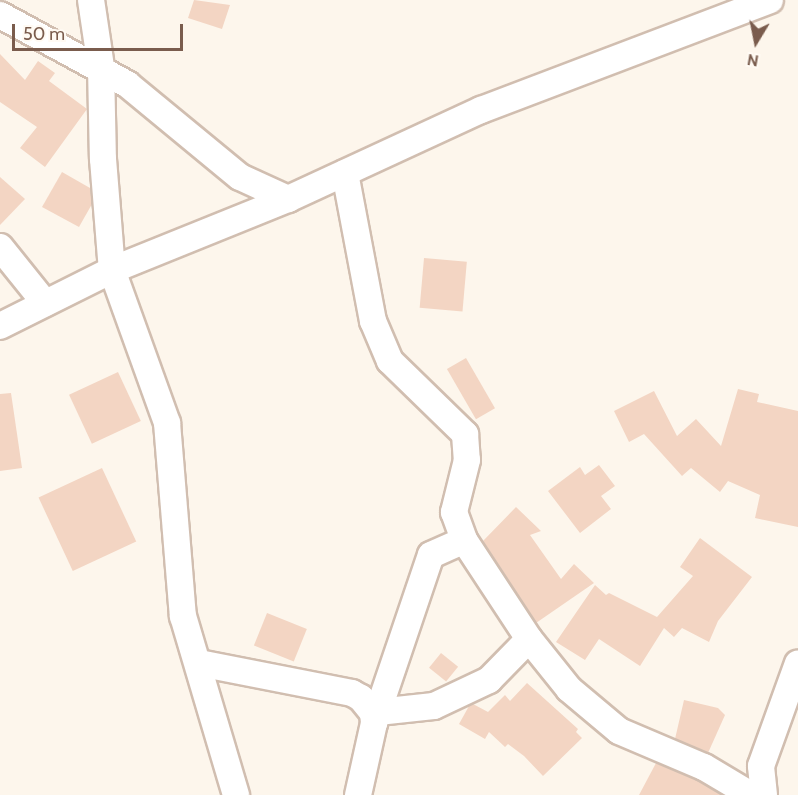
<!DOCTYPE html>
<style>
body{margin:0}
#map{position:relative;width:798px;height:795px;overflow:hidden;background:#fdf6ec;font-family:Cabin,sans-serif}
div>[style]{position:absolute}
.building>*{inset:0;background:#f3d5c3;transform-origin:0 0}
.roads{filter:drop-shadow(2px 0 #d1beb0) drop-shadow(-2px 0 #d1beb0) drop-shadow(0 2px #d1beb0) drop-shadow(0 -2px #d1beb0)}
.minor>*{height:26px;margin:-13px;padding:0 13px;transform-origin:13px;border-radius:13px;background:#fff}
span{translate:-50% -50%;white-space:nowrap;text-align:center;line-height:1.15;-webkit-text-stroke:5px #fffaf3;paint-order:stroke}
.north{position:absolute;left:726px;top:12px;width:60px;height:60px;-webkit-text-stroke:4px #fffaf3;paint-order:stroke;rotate:190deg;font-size:16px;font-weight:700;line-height:24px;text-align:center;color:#7a5c4d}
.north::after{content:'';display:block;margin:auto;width:21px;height:27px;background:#7a5c4d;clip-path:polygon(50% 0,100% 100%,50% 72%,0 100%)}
.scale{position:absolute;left:12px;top:24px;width:171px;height:27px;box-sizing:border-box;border:3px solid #7a5c4d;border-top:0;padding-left:8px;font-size:18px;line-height:21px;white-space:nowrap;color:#7a5c4d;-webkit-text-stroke:4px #fffaf3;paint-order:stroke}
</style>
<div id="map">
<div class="building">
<i style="clip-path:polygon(194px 0,230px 5px,222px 29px,188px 18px)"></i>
<i style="clip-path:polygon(0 54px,25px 80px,38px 61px,55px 73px,49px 81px,87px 109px,45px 167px,20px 148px,37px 127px,0 102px)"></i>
<i style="clip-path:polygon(62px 172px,90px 188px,92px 204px,79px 227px,42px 207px)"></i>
<i style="clip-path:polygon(0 177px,25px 199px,0 225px)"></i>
<i style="left:424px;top:258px;width:43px;height:50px;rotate:5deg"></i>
<i style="left:466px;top:358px;width:58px;height:22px;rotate:60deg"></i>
<i style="left:118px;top:372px;width:54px;height:54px;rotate:65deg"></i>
<i style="clip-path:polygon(738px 389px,759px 394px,757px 402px,798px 411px,798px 527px,755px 518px,760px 495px,728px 481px,720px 492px,691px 468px,682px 476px,644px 434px,629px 442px,614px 411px,654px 391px,677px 436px,696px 419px,721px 446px)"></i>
<i style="clip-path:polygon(11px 393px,22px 468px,0 471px,0 394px)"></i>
<i style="clip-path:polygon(599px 465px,615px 486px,601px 496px,611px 509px,580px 533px,548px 491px,580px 467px,585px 475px)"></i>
<i style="left:102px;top:468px;width:81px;height:70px;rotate:65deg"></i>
<i style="clip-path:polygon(516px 507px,541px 531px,530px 535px,561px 579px,574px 564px,594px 583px,536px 623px,483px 541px)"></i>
<i style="clip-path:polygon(700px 538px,752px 577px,718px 621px,709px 642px,682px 628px,674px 637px,664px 628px,640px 666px,599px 639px,585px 660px,556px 642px,595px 585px,606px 595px,609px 593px,657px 617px,693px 576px,680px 567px)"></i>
<i style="left:267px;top:613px;width:43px;height:35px;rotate:22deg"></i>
<i style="left:441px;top:653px;width:22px;height:19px;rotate:39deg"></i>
<i style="clip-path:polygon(527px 683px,578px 729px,576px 732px,582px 738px,543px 776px,524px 756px,508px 744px,505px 747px,489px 732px,485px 739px,459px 724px,469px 706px,473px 704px,488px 712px,505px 695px,510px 701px)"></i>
<i style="clip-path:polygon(684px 700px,718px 708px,725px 715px,708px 753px,675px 739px)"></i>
<i style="clip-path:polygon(656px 763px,697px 780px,722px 795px,639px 795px)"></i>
</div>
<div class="roads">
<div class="minor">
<i style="left:91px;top:0;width:68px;rotate:81.5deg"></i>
<i style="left:101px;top:67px;width:92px;rotate:88.8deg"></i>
<i style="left:103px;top:159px;width:111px;rotate:85.4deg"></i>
<i style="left:112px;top:270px;width:163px;rotate:70.2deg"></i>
<i style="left:167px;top:423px;width:194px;rotate:85.3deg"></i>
<i style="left:183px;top:616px;width:187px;rotate:73.5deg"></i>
<i style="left:0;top:15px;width:145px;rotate:28.5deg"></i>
<i style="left:127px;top:84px;width:146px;rotate:39.5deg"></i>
<i style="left:240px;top:177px;width:53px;rotate:24.6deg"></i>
<i style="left:345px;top:173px;width:151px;rotate:79.3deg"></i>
<i style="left:373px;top:321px;width:43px;rotate:67deg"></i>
<i style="left:390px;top:361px;width:105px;rotate:44.2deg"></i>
<i style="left:465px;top:434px;width:26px;rotate:86deg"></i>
<i style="left:467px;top:460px;width:54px;rotate:104deg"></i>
<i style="left:454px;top:512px;width:30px;rotate:70deg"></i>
<i style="left:464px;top:540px;width:118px;rotate:56.7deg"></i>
<i style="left:529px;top:639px;width:64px;rotate:51.3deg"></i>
<i style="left:569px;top:689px;width:65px;rotate:40deg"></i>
<i style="left:619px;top:731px;width:92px;rotate:23deg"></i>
<i style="left:704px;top:767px;width:55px;rotate:30.8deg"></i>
<i style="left:0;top:247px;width:72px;rotate:51.2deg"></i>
<i style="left:0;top:326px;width:125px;rotate:-26.6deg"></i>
<i style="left:112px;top:270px;width:190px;rotate:-22deg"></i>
<i style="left:288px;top:199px;width:213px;rotate:-24.8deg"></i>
<i style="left:481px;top:110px;width:309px;rotate:-20.8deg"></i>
<i style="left:199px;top:663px;width:156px;rotate:11.1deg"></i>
<i style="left:352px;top:693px;width:10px;rotate:29deg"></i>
<i style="left:361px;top:698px;width:19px;rotate:51deg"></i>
<i style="left:373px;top:713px;width:10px;rotate:84deg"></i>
<i style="left:374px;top:723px;width:74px;rotate:102.5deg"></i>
<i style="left:378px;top:712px;width:56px;rotate:-6.1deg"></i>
<i style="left:434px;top:706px;width:61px;rotate:-25.3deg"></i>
<i style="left:489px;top:680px;width:57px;rotate:-45.7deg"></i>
<i style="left:374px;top:723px;width:177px;rotate:-71.3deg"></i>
<i style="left:431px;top:555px;width:36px;rotate:-24deg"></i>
<i style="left:764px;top:795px;width:29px;rotate:-96deg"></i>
<i style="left:761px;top:766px;width:109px;rotate:-70.2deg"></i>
</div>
</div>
<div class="north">N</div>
<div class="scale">50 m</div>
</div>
